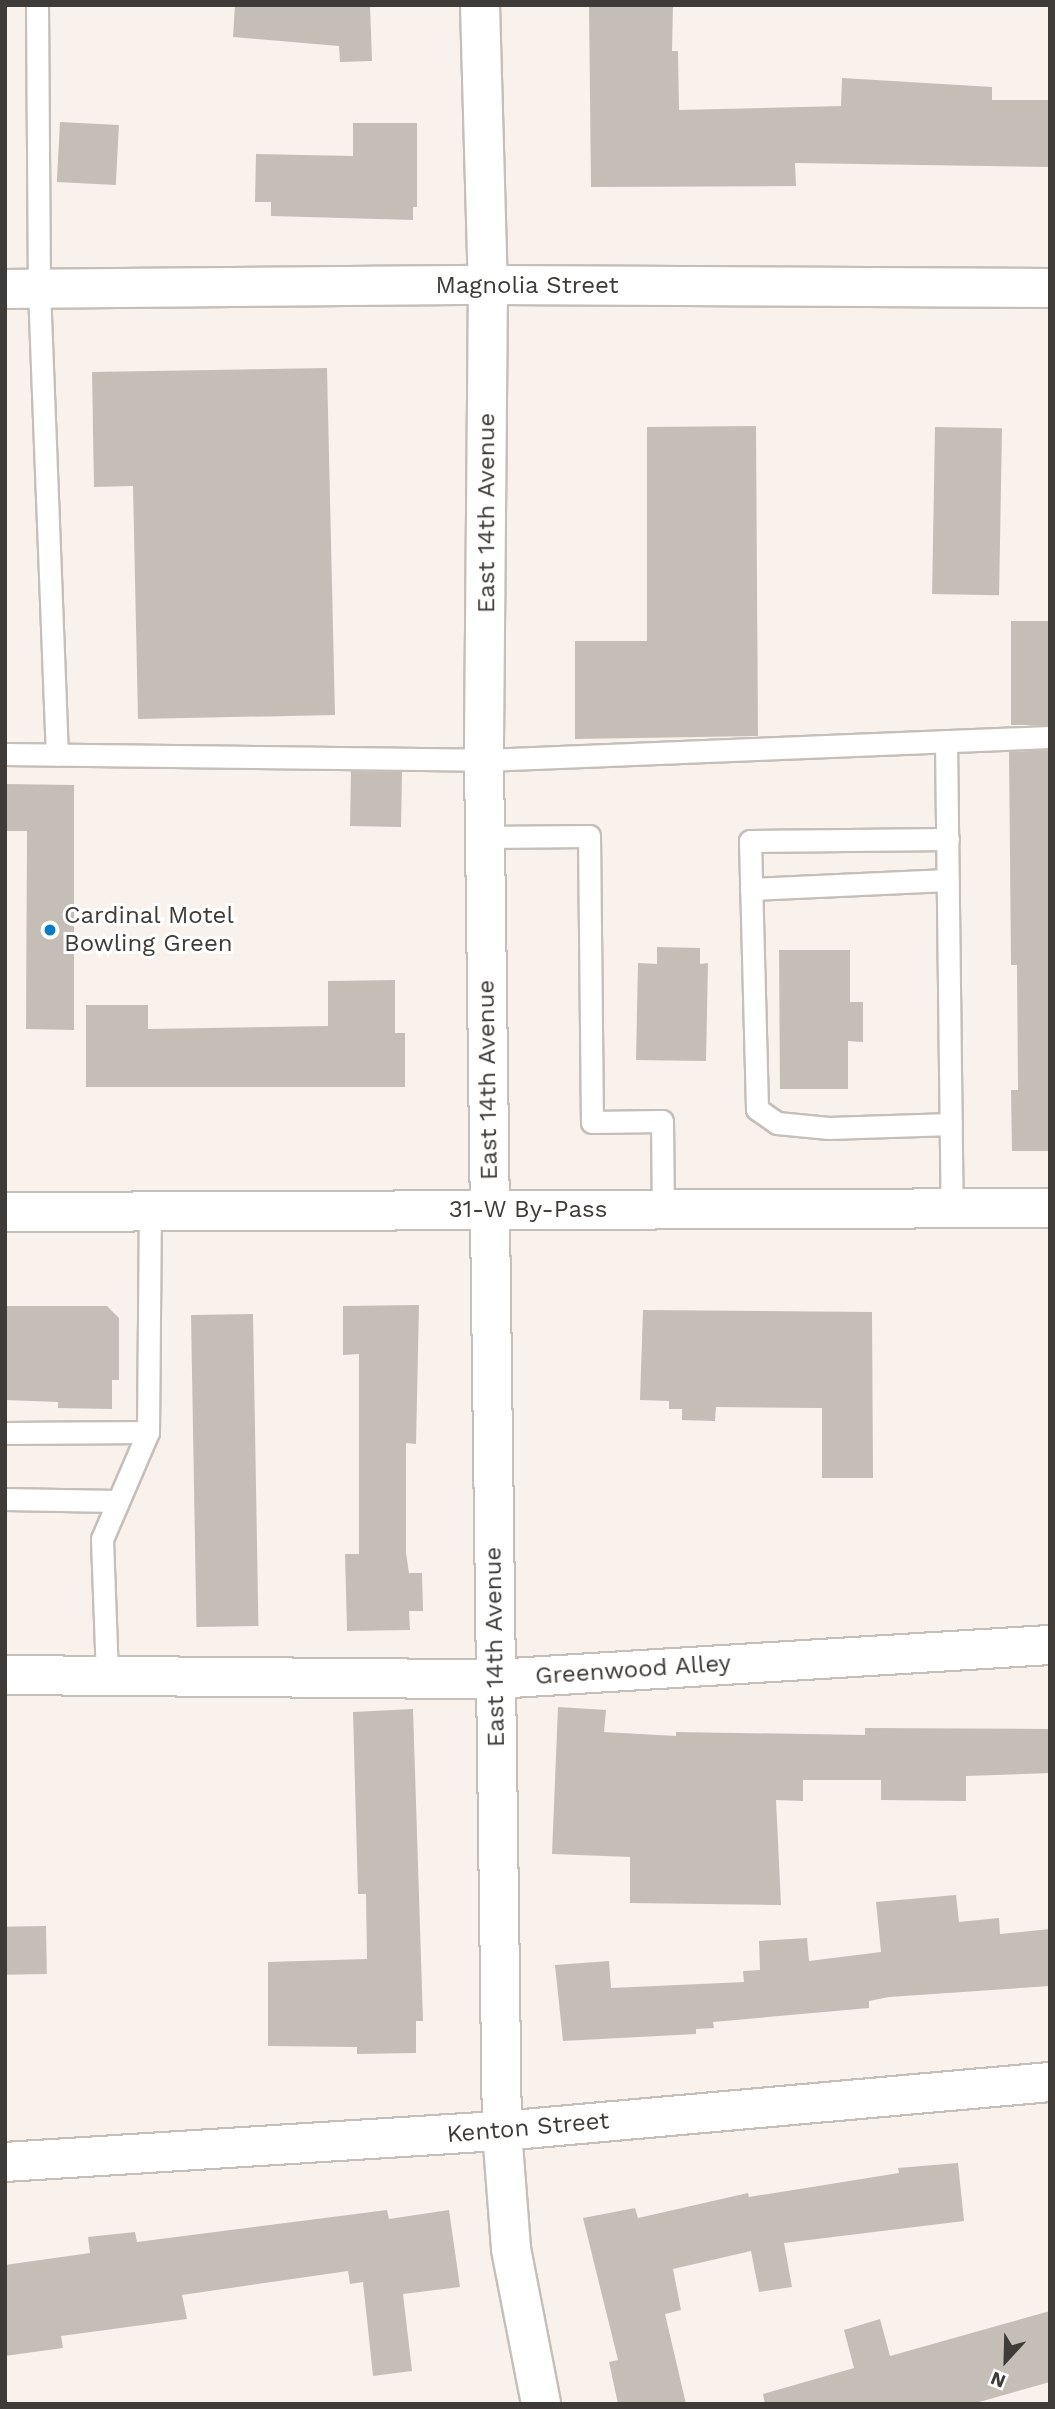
<!DOCTYPE html>
<style>
body{margin:0}
#map{position:relative;width:1055px;height:2409px;overflow:hidden;background:#f9f2ec;font-family:"Work Sans",sans-serif}
div>[style]{position:absolute}
.building>*{inset:0;background:#c4beb7;transform-origin:0 0}
.roads{filter:drop-shadow(2px 0 #c6bfb9) drop-shadow(-2px 0 #c6bfb9) drop-shadow(0 2px #c6bfb9) drop-shadow(0 -2px #c6bfb9)}
.lane>*{height:21px;margin:-10.5px;padding:0 10.5px;transform-origin:10.5px;border-radius:10.5px;background:#fff}
.street>*{height:38px;margin:-19px;padding:0 19px;transform-origin:19px;border-radius:19px;background:#fff}
.primary>*{height:38px;margin:-19px;padding:0 19px;transform-origin:19px;border-radius:19px;background:#fff}
.dots>*{width:19px;height:19px;translate:-50% -50%;box-sizing:border-box;border:4px solid #fff;border-radius:50%}
span{translate:-50% -50%;white-space:nowrap;text-align:center;line-height:1.15;-webkit-text-stroke:6px #fff;paint-order:stroke}
.street-label{font-size:24px;color:#3e3b38}
.poi-label{font-size:24px;color:#3e3b38}
.left{translate:0 -50%;text-align:left}
.frame{position:absolute;inset:0;border:7px solid #3e3b38;pointer-events:none}
.north{position:absolute;left:971px;top:2325px;width:70px;height:70px;-webkit-text-stroke:5px #fff;paint-order:stroke;rotate:202deg;font-size:19px;font-weight:700;line-height:28px;text-align:center;color:#3e3b38}
.north::after{content:'';display:block;margin:auto;width:24px;height:32px;background:#3e3b38;clip-path:polygon(50% 0,100% 100%,50% 72%,0 100%)}
</style>
<div id="map">
<div class="building">
<i style="clip-path:polygon(235px 5px,370px 5px,372px 61px,340px 62px,339px 46px,233px 37px)"></i>
<i style="clip-path:polygon(589px 5px,673px 5px,672px 51px,678px 51px,679px 110px,841px 106px,842px 78px,992px 87px,992px 100px,1050px 100px,1050px 167px,795px 163px,796px 186px,591px 187px)"></i>
<i style="left:60px;top:122px;width:59px;height:60px;rotate:3deg"></i>
<i style="clip-path:polygon(353px 123px,417px 123px,417px 207px,413px 207px,413px 220px,271px 216px,271px 202px,255px 202px,256px 154px,353px 156px)"></i>
<i style="clip-path:polygon(327px 368px,335px 715px,138px 719px,133px 486px,94px 487px,92px 372px)"></i>
<i style="clip-path:polygon(756px 426px,758px 736px,575px 739px,575px 641px,647px 641px,647px 427px)"></i>
<i style="left:935px;top:427px;width:67px;height:167px;rotate:1deg"></i>
<i style="left:1011px;top:621px;width:39px;height:104px"></i>
<i style="clip-path:polygon(1050px 750px,1050px 1151px,1012px 1151px,1011px 1090px,1018px 1090px,1017px 965px,1011px 965px,1009px 752px)"></i>
<i style="left:351px;top:771px;width:51px;height:55px;rotate:1deg"></i>
<i style="clip-path:polygon(5px 784px,74px 785px,74px 1030px,26px 1029px,27px 831px,5px 831px)"></i>
<i style="clip-path:polygon(657px 947px,700px 948px,700px 964px,708px 963px,706px 1061px,636px 1060px,638px 963px,657px 964px)"></i>
<i style="clip-path:polygon(779px 950px,850px 950px,850px 1002px,863px 1002px,863px 1042px,848px 1041px,848px 1089px,780px 1089px)"></i>
<i style="clip-path:polygon(395px 980px,395px 1033px,405px 1033px,405px 1087px,86px 1087px,86px 1005px,148px 1005px,148px 1029px,328px 1026px,328px 981px)"></i>
<i style="clip-path:polygon(419px 1305px,416px 1444px,406px 1443px,406px 1553px,409px 1573px,422px 1573px,423px 1611px,409px 1611px,410px 1630px,347px 1631px,345px 1554px,359px 1554px,359px 1354px,343px 1355px,343px 1306px)"></i>
<i style="clip-path:polygon(5px 1306px,107px 1306px,119px 1318px,119px 1380px,112px 1380px,112px 1409px,58px 1408px,58px 1402px,5px 1400px)"></i>
<i style="clip-path:polygon(643px 1310px,872px 1312px,873px 1478px,822px 1478px,822px 1408px,716px 1407px,715px 1421px,682px 1420px,682px 1409px,669px 1409px,669px 1401px,640px 1400px)"></i>
<i style="left:253px;top:1314px;width:312px;height:62px;rotate:89deg"></i>
<i style="clip-path:polygon(558px 1707px,606px 1710px,604px 1732px,676px 1736px,676px 1732px,865px 1735px,865px 1728px,1050px 1729px,1050px 1773px,966px 1776px,966px 1801px,881px 1800px,881px 1780px,803px 1780px,803px 1801px,776px 1800px,781px 1905px,630px 1903px,630px 1857px,552px 1854px)"></i>
<i style="clip-path:polygon(413px 1709px,423px 2021px,416px 2021px,416px 2053px,357px 2054px,357px 2047px,268px 2046px,268px 1962px,367px 1959px,366px 1894px,358px 1894px,353px 1712px)"></i>
<i style="clip-path:polygon(956px 1895px,959px 1922px,999px 1918px,1000px 1934px,1050px 1929px,1050px 1986px,889px 1997px,869px 2001px,869px 2008px,713px 2022px,714px 2028px,696px 2029px,696px 2034px,563px 2041px,555px 1965px,609px 1961px,611px 1988px,744px 1982px,743px 1971px,760px 1970px,759px 1941px,807px 1938px,809px 1961px,881px 1952px,876px 1902px)"></i>
<i style="left:46px;top:1926px;width:48px;height:41px;rotate:89deg"></i>
<i style="clip-path:polygon(958px 2163px,964px 2221px,784px 2243px,792px 2287px,759px 2292px,751px 2251px,673px 2269px,681px 2310px,665px 2314px,686px 2404px,618px 2404px,609px 2362px,618px 2360px,583px 2218px,635px 2208px,638px 2218px,748px 2193px,749px 2197px,899px 2173px,898px 2168px)"></i>
<i style="clip-path:polygon(387px 2210px,389px 2219px,449px 2210px,460px 2287px,403px 2294px,412px 2371px,373px 2376px,363px 2282px,350px 2284px,348px 2271px,182px 2295px,187px 2319px,61px 2336px,63px 2348px,5px 2356px,5px 2265px,90px 2253px,88px 2237px,135px 2232px,137px 2242px)"></i>
<i style="clip-path:polygon(1050px 2311px,1050px 2382px,972px 2404px,765px 2404px,763px 2394px,854px 2368px,844px 2330px,880px 2319px,890px 2356px)"></i>
</div>
<div class="roads">
<div class="lane">
<i style="left:37px;top:5px;width:284px;rotate:89.6deg"></i>
<i style="left:39px;top:289px;width:466px;rotate:87.8deg"></i>
<i style="left:946px;top:741px;width:468px;rotate:89.3deg"></i>
<i style="left:5px;top:754px;width:479px;rotate:0.7deg"></i>
<i style="left:484px;top:760px;width:566px;rotate:-2.33deg"></i>
<i style="left:485px;top:837px;width:104px;rotate:-0.6deg"></i>
<i style="left:589px;top:836px;width:286px;rotate:89.4deg"></i>
<i style="left:592px;top:1122px;width:70px;rotate:-0.8deg"></i>
<i style="left:662px;top:1121px;width:89px;rotate:89.4deg"></i>
<i style="left:948px;top:839px;width:198px;rotate:179.4deg"></i>
<i style="left:750px;top:841px;width:268px;rotate:88.5deg"></i>
<i style="left:757px;top:1109px;width:24px;rotate:35deg"></i>
<i style="left:777px;top:1123px;width:52px;rotate:5.5deg"></i>
<i style="left:829px;top:1128px;width:122px;rotate:-1.9deg"></i>
<i style="left:751px;top:889px;width:197px;rotate:-2.6deg"></i>
<i style="left:5px;top:1433px;width:143px;rotate:-0.4deg"></i>
<i style="left:148px;top:1432px;width:220px;rotate:-89.5deg"></i>
<i style="left:5px;top:1499px;width:111px;rotate:1deg"></i>
<i style="left:107px;top:1676px;width:137px;rotate:-92.1deg"></i>
<i style="left:102px;top:1539px;width:116px;rotate:-66.7deg"></i>
</div>
<div class="street">
<i style="left:480px;top:5px;width:280px;rotate:88.4deg"></i>
<i style="left:488px;top:285px;width:475px;rotate:90.5deg"></i>
<i style="left:484px;top:760px;width:1371px;rotate:89.25deg"></i>
<i style="left:502px;top:2131px;width:118px;rotate:85.6deg"></i>
<i style="left:511px;top:2249px;width:158px;rotate:79deg"></i>
<i style="left:5px;top:289px;width:483px;rotate:-0.5deg"></i>
<i style="left:488px;top:285px;width:562px;rotate:0.31deg"></i>
<i style="left:5px;top:1675px;width:490px;rotate:0.5deg"></i>
<i style="left:495px;top:1679px;width:556px;rotate:-3.51deg"></i>
<i style="left:5px;top:2162px;width:498px;rotate:-3.6deg"></i>
<i style="left:502px;top:2131px;width:550px;rotate:-5.11deg"></i>
</div>
<div class="primary">
<i style="left:5px;top:1212px;width:1045px;rotate:-0.22deg"></i>
</div>
</div>
<div class="dots">
<i style="left:50px;top:930px;background:#0a7cc6"></i>
</div>
<div class="street-label">
<span style="left:527px;top:286px">Magnolia Street</span>
<span style="left:487px;top:513px;rotate:-90deg">East 14th Avenue</span>
<span style="left:488px;top:1080px;rotate:-91deg">East 14th Avenue</span>
<span style="left:528px;top:1210px">31-W By-Pass</span>
<span style="left:495px;top:1647px;rotate:-91deg">East 14th Avenue</span>
<span style="left:633px;top:1670px;rotate:-4deg">Greenwood Alley</span>
<span style="left:528px;top:2128px;rotate:-5deg">Kenton Street</span>
</div>
<div class="poi-label">
<span class="left" style="left:64px;top:930px">Cardinal Motel<br>Bowling Green</span>
</div>
<div class="frame"></div>
<div class="north">N</div>
</div>
